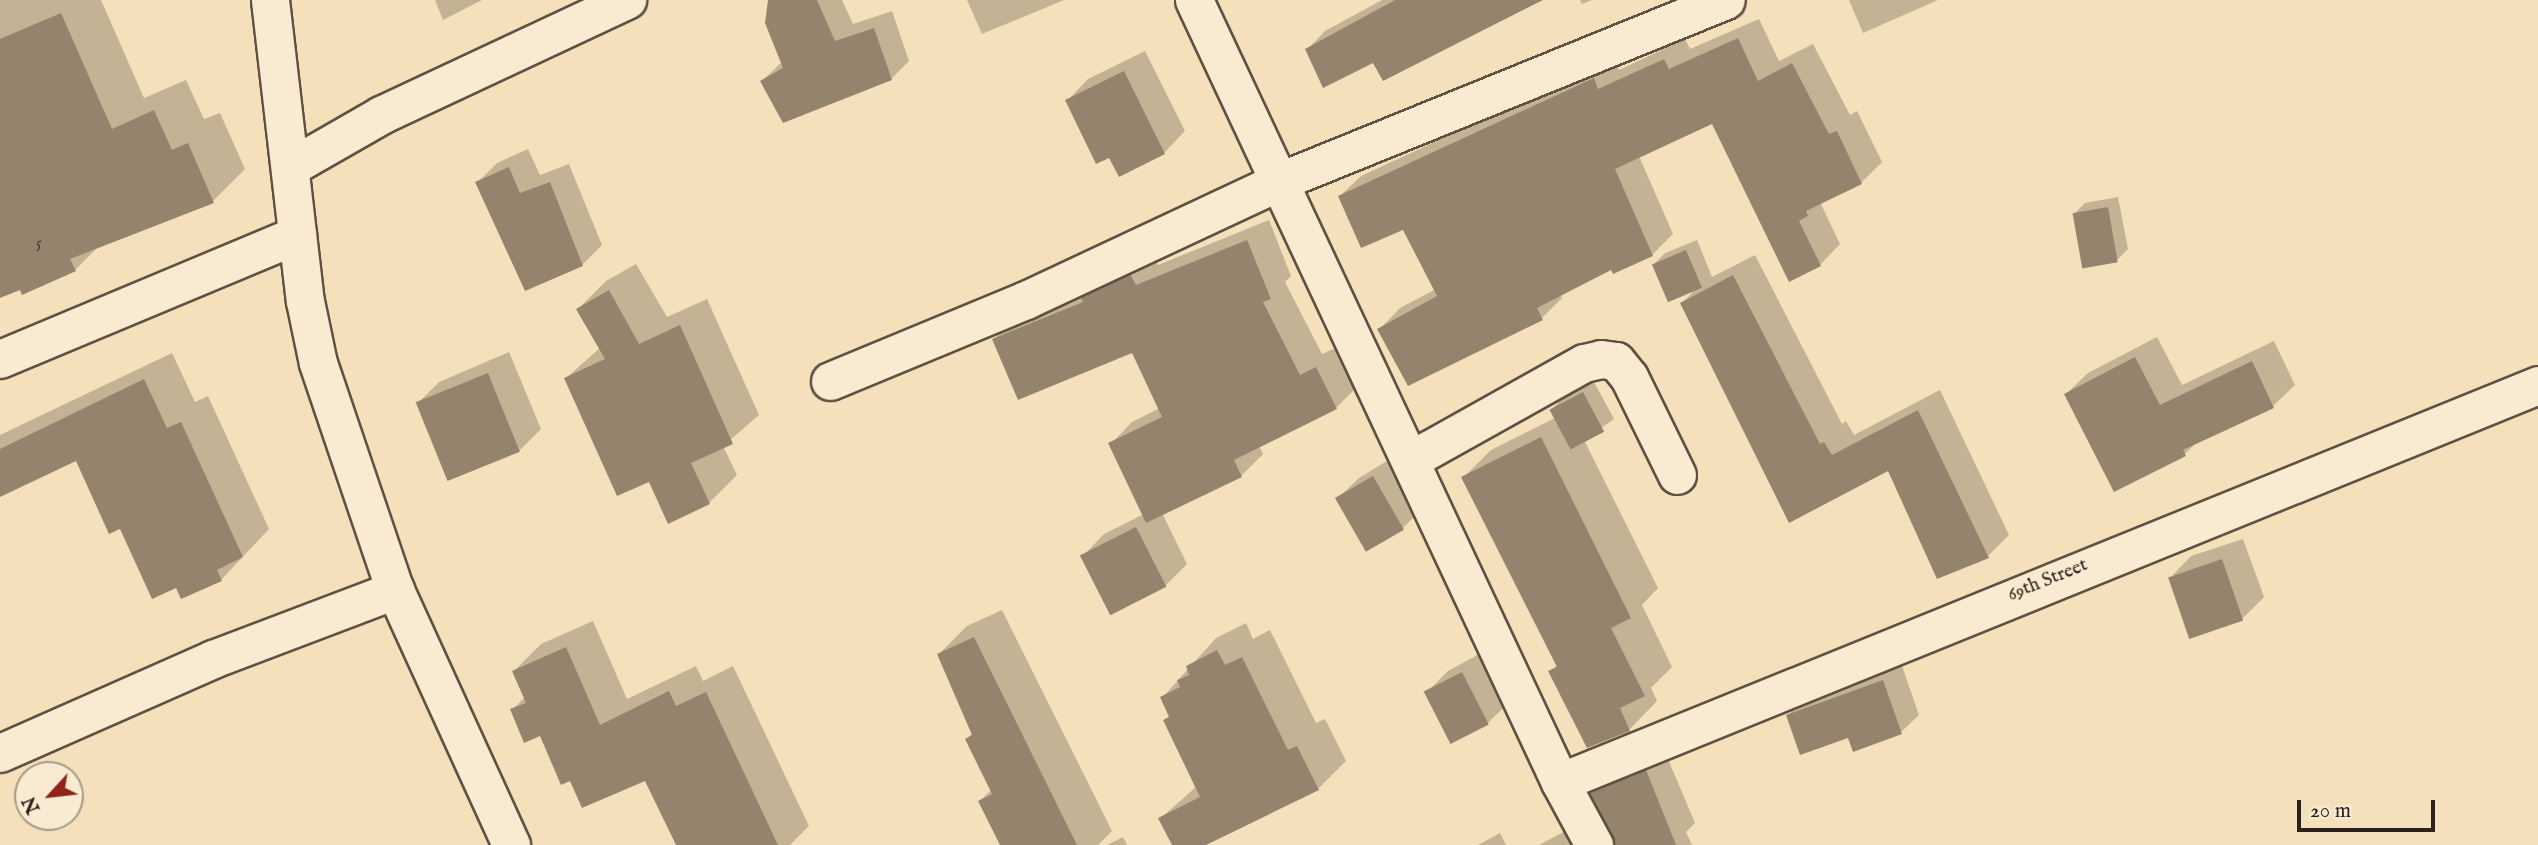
<!DOCTYPE html>
<style>
body{margin:0}
#map{position:relative;width:2538px;height:845px;overflow:hidden;background:#f4e0ba;font-family:"IM FELL English",serif}
div>[style]{position:absolute}
.shadow>*{inset:0;background:#0003}
.building>*{inset:0;background:#94846e;transform-origin:0 0}
.roads{filter:drop-shadow(2px 0 #5e5143) drop-shadow(-2px 0 #5e5143) drop-shadow(0 2px #5e5143) drop-shadow(0 -2px #5e5143)}
.minor>*{height:37px;margin:-18.5px;padding:0 18.5px;transform-origin:18.5px;border-radius:18.5px;background:#f8ebd2}
span{translate:-50% -50%;white-space:nowrap;text-align:center;line-height:1.15;-webkit-text-stroke:5px #f8ebd2;paint-order:stroke}
.number-label{font-size:16px;color:#463a30}
.number-label span{-webkit-text-stroke-width:0}
.street-label{font-size:19px;color:#2c211b}
.north{position:absolute;left:14px;top:761px;width:70px;height:70px;box-sizing:border-box;background:#f8ebd2;border:2px solid #a69a89;border-radius:50%;rotate:243deg;font-size:19px;font-weight:700;line-height:28px;text-align:center;color:#2c211b}
.north::after{content:'';display:block;margin:auto;width:24px;height:32px;background:#8f2418;clip-path:polygon(50% 0,100% 100%,50% 72%,0 100%)}
.scale{position:absolute;left:2297px;top:800px;width:138px;height:32px;box-sizing:border-box;border:4px solid #2c211b;border-top:0;padding-left:9px;font-size:21px;line-height:24px;white-space:nowrap;color:#2c211b;-webkit-text-stroke:5px #f8ebd2;paint-order:stroke}
</style>
<div id="map">
<div class="shadow">
<i style="clip-path:polygon(0 0,101px 0,144px 98px,186px 80px,204px 119px,220px 113px,245px 169px,213px 201px,99px 246px,75px 270px,0 296px)"></i>
<i style="clip-path:polygon(435px 0,482px 0,443px 20px)"></i>
<i style="clip-path:polygon(776px 0,842px 0,853px 24px,892px 11px,909px 61px,891px 79px,762px 81px,782px 62px)"></i>
<i style="clip-path:polygon(967px 0,1064px 0,982px 34px)"></i>
<i style="clip-path:polygon(1382px 0,1540px 0,1374px 61px,1307px 50px,1325px 31px)"></i>
<i style="clip-path:polygon(1580px 0,1592px 0,1582px 4px)"></i>
<i style="clip-path:polygon(1849px 0,1938px 0,1863px 33px)"></i>
<i style="clip-path:polygon(1759px 19px,1779px 61px,1813px 44px,1850px 115px,1857px 111px,1882px 162px,1861px 183px,1820px 202px,1840px 244px,1820px 265px,1713px 121px,1639px 156px,1673px 234px,1652px 255px,1614px 271px,1612px 267px,1560px 294px,1562px 298px,1542px 318px,1380px 329px,1400px 308px,1436px 289px,1404px 227px,1340px 196px,1361px 176px,1614px 59px,1619px 70px,1685px 39px,1690px 49px)"></i>
<i style="clip-path:polygon(1145px 51px,1185px 131px,1164px 153px,1110px 155px,1067px 101px,1088px 79px)"></i>
<i style="clip-path:polygon(528px 149px,540px 175px,569px 164px,602px 245px,582px 265px,478px 182px,497px 163px)"></i>
<i style="clip-path:polygon(2118px 197px,2128px 249px,2117px 260px,2074px 214px,2085px 203px)"></i>
<i style="clip-path:polygon(1269px 220px,1291px 276px,1285px 282px,1322px 354px,1338px 347px,1358px 386px,1336px 408px,1259px 446px,1263px 454px,1241px 476px,1162px 513px,1187px 564px,1165px 586px,1083px 556px,1104px 534px,1144px 514px,1111px 444px,1132px 422px,1160px 408px,1132px 351px,994px 339px,1016px 317px,1152px 254px,1158px 265px)"></i>
<i style="clip-path:polygon(1697px 240px,1712px 277px,1755px 255px,1842px 424px,1846px 421px,1854px 435px,1940px 390px,2009px 535px,1988px 556px,1889px 469px,1789px 521px,1682px 303px,1696px 289px,1654px 264px,1665px 253px)"></i>
<i style="clip-path:polygon(636px 264px,667px 317px,707px 299px,759px 415px,723px 446px,737px 475px,709px 503px,649px 480px,566px 378px,600px 348px,578px 309px,606px 281px)"></i>
<i style="clip-path:polygon(2157px 337px,2182px 385px,2274px 341px,2295px 385px,2273px 406px,2198px 441px,2185px 454px,2066px 394px,2088px 373px)"></i>
<i style="clip-path:polygon(509px 352px,541px 429px,519px 451px,418px 403px,439px 382px)"></i>
<i style="clip-path:polygon(172px 353px,195px 402px,208px 396px,269px 529px,221px 580px,177px 586px,121px 527px,77px 459px,0 495px,0 435px)"></i>
<i style="clip-path:polygon(1594px 382px,1614px 419px,1584px 440px,1658px 588px,1642px 605px,1672px 667px,1651px 688px,1657px 701px,1629px 730px,1551px 671px,1557px 665px,1463px 478px,1491px 450px,1555px 418px,1551px 410px,1562px 399px)"></i>
<i style="clip-path:polygon(1395px 456px,1424px 507px,1403px 528px,1337px 499px,1359px 478px)"></i>
<i style="clip-path:polygon(2243px 539px,2264px 597px,2243px 618px,2191px 636px,2170px 578px,2191px 556px)"></i>
<i style="clip-path:polygon(1002px 610px,1112px 831px,1098px 845px,1002px 845px,980px 801px,992px 789px,967px 739px,973px 733px,939px 654px,967px 626px)"></i>
<i style="clip-path:polygon(593px 621px,627px 699px,696px 666px,703px 681px,733px 666px,809px 826px,790px 845px,678px 845px,646px 778px,571px 778px,541px 733px,512px 710px,525px 697px,514px 671px,541px 644px)"></i>
<i style="clip-path:polygon(1246px 623px,1253px 639px,1270px 630px,1316px 723px,1325px 719px,1346px 761px,1318px 789px,1192px 845px,1174px 845px,1161px 818px,1197px 786px,1165px 721px,1170px 716px,1162px 698px,1216px 638px)"></i>
<i style="clip-path:polygon(1483px 652px,1510px 701px,1488px 723px,1427px 692px,1448px 671px)"></i>
<i style="clip-path:polygon(1901px 663px,1919px 715px,1901px 732px,1849px 736px,1788px 715px,1806px 697px)"></i>
<i style="clip-path:polygon(1665px 752px,1695px 823px,1686px 832px,1692px 845px,1539px 845px,1586px 820px,1602px 844px,1617px 845px,1592px 793px,1611px 774px)"></i>
<i style="clip-path:polygon(1500px 833px,1506px 845px,1478px 845px)"></i>
<i style="clip-path:polygon(1123px 837px,1127px 845px,1107px 845px)"></i>
</div>
<div class="building">
<i style="clip-path:polygon(768px 0,817px 0,835px 41px,874px 28px,892px 80px,783px 123px,760px 81px,783px 68px,765px 23px)"></i>
<i style="clip-path:polygon(1395px 0,1543px 0,1383px 81px,1373px 63px,1323px 88px,1305px 49px)"></i>
<i style="clip-path:polygon(61px 13px,112px 129px,154px 110px,172px 150px,188px 143px,214px 203px,70px 259px,76px 271px,22px 295px,20px 290px,0 298px,0 39px)"></i>
<i style="clip-path:polygon(1738px 38px,1758px 81px,1792px 63px,1829px 134px,1837px 131px,1862px 184px,1806px 211px,1808px 216px,1799px 221px,1821px 266px,1789px 282px,1712px 124px,1615px 169px,1653px 256px,1613px 274px,1611px 270px,1537px 308px,1543px 320px,1408px 386px,1377px 329px,1437px 296px,1403px 230px,1361px 248px,1338px 196px,1594px 78px,1598px 89px,1664px 59px,1669px 69px)"></i>
<i style="clip-path:polygon(1124px 71px,1165px 154px,1119px 177px,1109px 158px,1096px 164px,1065px 100px)"></i>
<i style="clip-path:polygon(509px 167px,520px 193px,550px 182px,583px 266px,525px 291px,475px 182px)"></i>
<i style="left:2108px;top:207px;width:56px;height:36px;rotate:80deg"></i>
<i style="clip-path:polygon(1247px 240px,1271px 299px,1263px 302px,1300px 375px,1316px 367px,1337px 409px,1234px 460px,1242px 477px,1146px 523px,1108px 443px,1162px 417px,1132px 353px,1018px 400px,992px 339px,1083px 302px,1081px 298px,1130px 274px,1136px 285px)"></i>
<i style="left:1686px;top:250px;width:41px;height:37px;rotate:67deg"></i>
<i style="clip-path:polygon(1733px 275px,1820px 444px,1824px 442px,1832px 455px,1918px 410px,1989px 558px,1937px 579px,1888px 471px,1789px 523px,1680px 303px)"></i>
<i style="clip-path:polygon(609px 290px,639px 344px,680px 325px,733px 444px,691px 463px,710px 504px,668px 524px,649px 482px,617px 496px,564px 378px,605px 359px,576px 309px)"></i>
<i style="clip-path:polygon(2135px 357px,2160px 405px,2252px 361px,2274px 408px,2183px 450px,2186px 456px,2114px 492px,2064px 394px)"></i>
<i style="left:488px;top:373px;width:85px;height:78px;rotate:68deg"></i>
<i style="clip-path:polygon(144px 379px,167px 428px,181px 422px,243px 557px,217px 570px,222px 581px,181px 599px,176px 588px,152px 599px,120px 529px,109px 534px,76px 461px,0 497px,0 449px)"></i>
<i style="left:1583px;top:392px;width:45px;height:38px;rotate:62deg"></i>
<i style="clip-path:polygon(1541px 437px,1631px 618px,1611px 628px,1645px 696px,1620px 708px,1630px 731px,1587px 748px,1548px 671px,1557px 667px,1461px 477px)"></i>
<i style="left:1373px;top:476px;width:62px;height:44px;rotate:60deg"></i>
<i style="left:1136px;top:527px;width:67px;height:63px;rotate:63deg"></i>
<i style="left:2222px;top:559px;width:65px;height:57px;rotate:71deg"></i>
<i style="clip-path:polygon(974px 637px,1077px 845px,1000px 845px,978px 801px,992px 794px,965px 739px,972px 735px,937px 654px)"></i>
<i style="clip-path:polygon(566px 647px,600px 725px,669px 691px,676px 706px,706px 692px,778px 845px,676px 845px,645px 781px,582px 808px,570px 781px,561px 785px,540px 736px,524px 743px,510px 709px,526px 703px,512px 671px)"></i>
<i style="clip-path:polygon(1217px 650px,1225px 665px,1242px 657px,1288px 750px,1297px 746px,1319px 790px,1206px 845px,1172px 845px,1158px 818px,1200px 797px,1163px 720px,1169px 717px,1160px 697px,1180px 687px,1177px 680px,1189px 675px,1186px 666px)"></i>
<i style="left:1462px;top:672px;width:59px;height:43px;rotate:63deg"></i>
<i style="clip-path:polygon(1883px 680px,1902px 734px,1853px 752px,1848px 738px,1800px 755px,1786px 715px)"></i>
<i style="clip-path:polygon(1646px 770px,1676px 845px,1615px 845px,1590px 793px)"></i>
</div>
<div class="roads">
<div class="minor">
<i style="left:270px;top:0;width:303px;rotate:83.4deg"></i>
<i style="left:305px;top:301px;width:63px;rotate:78.2deg"></i>
<i style="left:318px;top:363px;width:240px;rotate:71.3deg"></i>
<i style="left:395px;top:590px;width:280px;rotate:65.5deg"></i>
<i style="left:1194px;top:0;width:863px;rotate:64.92deg"></i>
<i style="left:1560px;top:782px;width:72px;rotate:61.6deg"></i>
<i style="left:292px;top:166px;width:103px;rotate:-29.8deg"></i>
<i style="left:381px;top:115px;width:272px;rotate:-25.1deg"></i>
<i style="left:0;top:359px;width:322px;rotate:-22.7deg"></i>
<i style="left:830px;top:381px;width:212px;rotate:-22.5deg"></i>
<i style="left:1026px;top:300px;width:280px;rotate:-25.1deg"></i>
<i style="left:1280px;top:181px;width:481px;rotate:-22.1deg"></i>
<i style="left:1412px;top:459px;width:197px;rotate:-29.2deg"></i>
<i style="left:1584px;top:363px;width:17px;rotate:-13deg"></i>
<i style="left:1601px;top:359px;width:15px;rotate:8deg"></i>
<i style="left:1616px;top:361px;width:21px;rotate:51deg"></i>
<i style="left:1629px;top:377px;width:109px;rotate:63.9deg"></i>
<i style="left:0;top:753px;width:233px;rotate:-23.8deg"></i>
<i style="left:213px;top:659px;width:195px;rotate:-20.8deg"></i>
<i style="left:1560px;top:782px;width:1056px;rotate:-22.09deg"></i>
</div>
</div>
<div class="number-label">
<span style="left:39px;top:244px">5</span>
</div>
<div class="street-label">
<span style="left:2048px;top:581px;rotate:-22deg">69th Street</span>
</div>
<div class="north">N</div>
<div class="scale">20 m</div>
</div>
